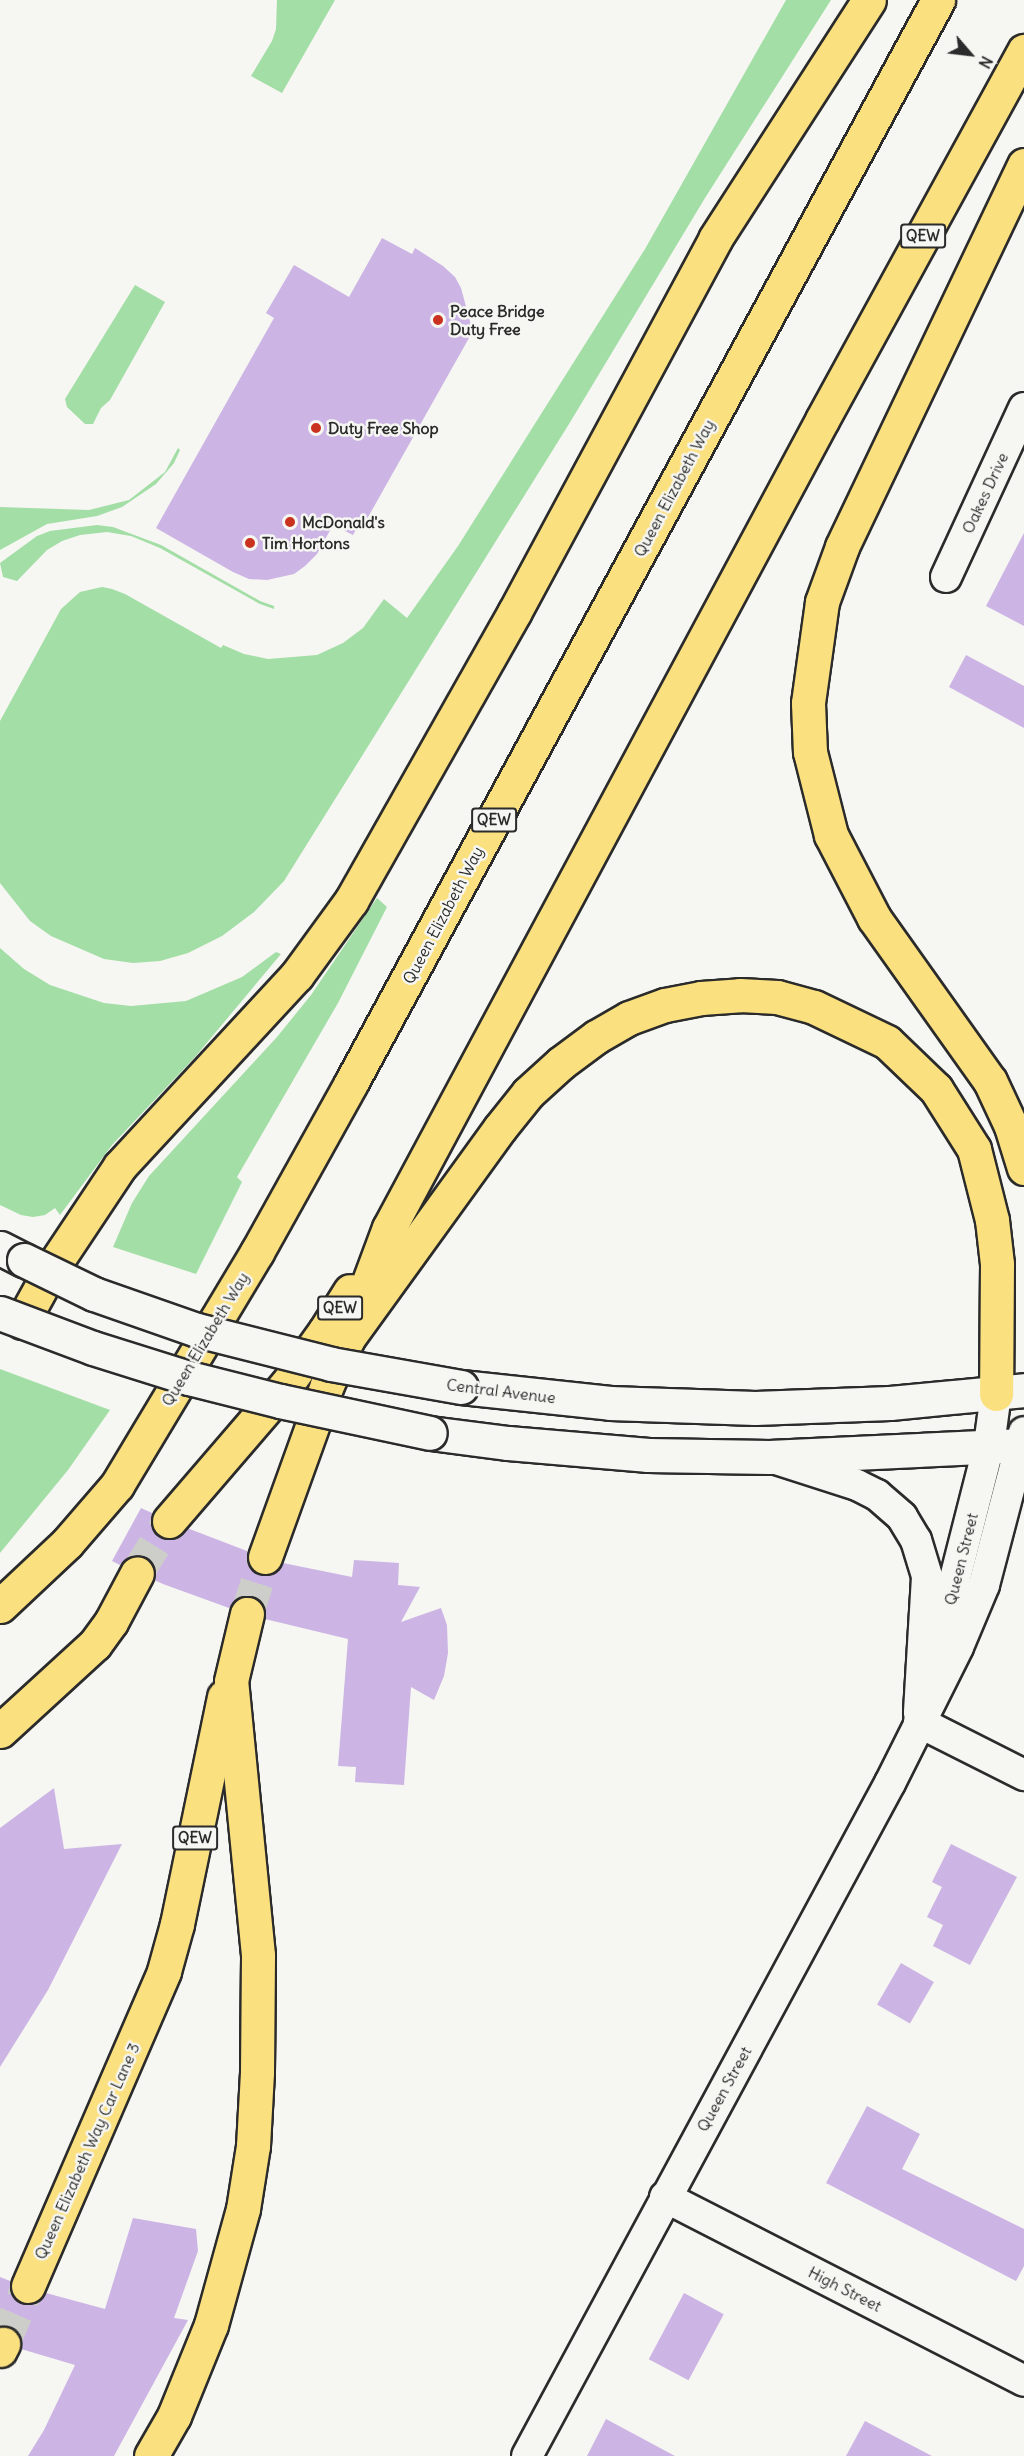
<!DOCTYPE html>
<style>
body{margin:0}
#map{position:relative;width:1024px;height:2456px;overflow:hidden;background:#f6f6f2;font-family:Delius,sans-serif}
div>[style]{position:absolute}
.green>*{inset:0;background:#a2dea5}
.building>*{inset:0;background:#ccb5e4;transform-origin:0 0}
.trunk-tunnel>*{height:33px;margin-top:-16.5px;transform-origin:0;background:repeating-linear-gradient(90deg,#cdcdca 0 33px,transparent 0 49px)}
.roads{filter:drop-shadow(2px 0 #2b2b2b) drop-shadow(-2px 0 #2b2b2b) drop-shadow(0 2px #2b2b2b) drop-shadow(0 -2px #2b2b2b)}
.minor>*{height:30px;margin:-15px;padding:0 15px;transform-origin:15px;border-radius:15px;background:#f6f6f2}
.secondary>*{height:33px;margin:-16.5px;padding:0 16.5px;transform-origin:16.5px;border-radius:16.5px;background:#f6f6f2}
.trunk>*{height:33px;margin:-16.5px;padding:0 16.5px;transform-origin:16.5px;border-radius:16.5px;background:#fbe080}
.motorway>*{height:33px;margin:-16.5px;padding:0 16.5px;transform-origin:16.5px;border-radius:16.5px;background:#fbe080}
.bridges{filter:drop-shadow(2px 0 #2b2b2b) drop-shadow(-2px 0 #2b2b2b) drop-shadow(0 2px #2b2b2b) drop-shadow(0 -2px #2b2b2b)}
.secondary-bridge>*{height:33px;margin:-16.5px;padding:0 16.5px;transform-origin:16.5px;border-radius:16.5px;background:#f6f6f2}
.dots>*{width:16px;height:16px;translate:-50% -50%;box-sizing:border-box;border:3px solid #f6f6f2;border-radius:50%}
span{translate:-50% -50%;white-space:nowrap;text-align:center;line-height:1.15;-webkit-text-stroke:5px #f6f6f2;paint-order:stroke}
.shield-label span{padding:2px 4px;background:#f6f6f2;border:2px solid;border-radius:4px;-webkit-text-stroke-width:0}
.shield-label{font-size:15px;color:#2b2b2b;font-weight:700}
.poi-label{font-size:16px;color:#2b2b2b;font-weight:700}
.left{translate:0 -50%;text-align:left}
.street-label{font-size:16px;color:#2b2b2b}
.north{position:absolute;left:940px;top:24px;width:60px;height:60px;-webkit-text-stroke:4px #f6f6f2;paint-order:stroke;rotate:118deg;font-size:16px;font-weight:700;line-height:24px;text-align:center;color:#2b2b2b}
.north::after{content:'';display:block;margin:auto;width:21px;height:27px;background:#2b2b2b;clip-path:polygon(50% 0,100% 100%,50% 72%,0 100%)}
</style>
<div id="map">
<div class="green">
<i style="clip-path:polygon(277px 0,335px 0,282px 93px,251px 76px,272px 41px,276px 29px)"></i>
<i style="clip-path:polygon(786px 0,831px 0,705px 198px,569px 424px,284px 881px,254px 912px,222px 936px,188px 953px,160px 961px,133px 963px,104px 959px,51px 936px,30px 921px,0 883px,0 721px,61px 609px,80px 592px,102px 587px,112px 589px,125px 594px,221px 648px,223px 645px,244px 654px,268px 659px,317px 655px,343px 643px,363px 628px,384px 599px,407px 618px,458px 546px,645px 249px)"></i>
<i style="clip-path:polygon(135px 285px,165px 302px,110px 400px,101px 408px,93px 424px,85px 424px,67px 407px,65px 399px)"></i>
<i style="clip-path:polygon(178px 448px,180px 450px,174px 463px,156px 484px,122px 507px,97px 516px,47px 524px,0 550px,0 507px,89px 510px,129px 500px,165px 472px)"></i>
<i style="clip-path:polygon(97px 525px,113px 527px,161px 545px,260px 601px,274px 606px,274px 609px,260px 604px,160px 548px,131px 536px,107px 532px,80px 535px,62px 541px,47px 550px,17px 581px,3px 577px,0 563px,37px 536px,50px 531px)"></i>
<i style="clip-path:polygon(377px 898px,387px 907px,338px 1003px,237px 1177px,242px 1182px,196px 1274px,113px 1247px,132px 1203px,149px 1176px,277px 1037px,311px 995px)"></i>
<i style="clip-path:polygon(0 948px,24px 969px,50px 985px,104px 1003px,131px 1006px,186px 1001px,242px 977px,276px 952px,281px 954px,195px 1057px,112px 1145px,60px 1215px,55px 1208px,45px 1215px,33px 1217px,21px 1215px,0 1205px)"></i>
<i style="clip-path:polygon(0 1369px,110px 1410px,68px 1470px,0 1553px)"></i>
</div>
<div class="building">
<i style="clip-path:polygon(382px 238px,412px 254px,415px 248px,443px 266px,455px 277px,461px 288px,471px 325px,469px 338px,367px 519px,363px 517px,353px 535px,333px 525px,317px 554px,305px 566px,294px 574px,267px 580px,249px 579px,233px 572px,156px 528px,274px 318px,266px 313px,294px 265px,349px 297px)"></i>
<i style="clip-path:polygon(1024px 533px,1024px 626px,986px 606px)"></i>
<i style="clip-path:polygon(966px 655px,1024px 686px,1024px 728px,949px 687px)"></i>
<i style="clip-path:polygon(141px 1508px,152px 1513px,151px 1527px,157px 1536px,165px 1539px,175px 1539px,187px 1528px,247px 1551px,247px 1561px,250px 1569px,259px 1575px,268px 1575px,277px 1572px,283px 1563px,352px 1577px,354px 1560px,399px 1563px,398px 1585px,420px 1587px,401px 1622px,441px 1608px,447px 1625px,448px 1653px,444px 1676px,434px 1700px,411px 1687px,404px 1785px,355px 1782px,356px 1767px,338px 1766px,348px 1639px,265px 1619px,265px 1608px,260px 1601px,252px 1596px,241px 1596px,229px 1608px,163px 1584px,154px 1580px,153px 1564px,145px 1556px,137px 1554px,128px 1557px,120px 1565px,112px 1561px)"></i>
<i style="clip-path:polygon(54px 1788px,64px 1849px,122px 1844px,48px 1990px,0 2067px,0 1828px)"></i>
<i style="clip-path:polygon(951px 1844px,1017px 1877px,970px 1965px,933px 1946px,943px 1925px,927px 1917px,942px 1887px,932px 1882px)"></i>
<i style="left:901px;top:1963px;width:38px;height:48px;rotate:30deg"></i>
<i style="clip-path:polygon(867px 2106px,920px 2134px,902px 2169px,1024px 2229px,1024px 2266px,1016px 2281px,826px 2183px)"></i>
<i style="clip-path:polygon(133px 2218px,196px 2229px,198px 2251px,174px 2318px,188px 2320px,114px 2456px,28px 2456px,44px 2430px,75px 2365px,21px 2349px,18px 2333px,11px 2327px,0 2326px,0 2277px,10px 2281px,13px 2297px,21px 2303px,30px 2305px,39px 2301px,46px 2293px,105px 2309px)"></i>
<i style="left:684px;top:2293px;width:45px;height:75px;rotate:28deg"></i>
<i style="clip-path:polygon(606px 2419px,675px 2456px,587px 2456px)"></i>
<i style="clip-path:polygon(865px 2421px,932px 2456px,846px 2456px)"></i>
</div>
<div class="trunk-tunnel">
<i style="left:137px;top:1573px;width:61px;rotate:-58.4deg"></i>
<i style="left:247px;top:1614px;width:60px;rotate:-72.5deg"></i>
<i style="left:3px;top:2344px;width:63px;rotate:-66.7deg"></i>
</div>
<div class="roads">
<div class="minor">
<i style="left:946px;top:577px;width:186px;rotate:-65.2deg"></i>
<i style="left:776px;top:1459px;width:85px;rotate:17.8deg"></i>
<i style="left:857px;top:1485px;width:22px;rotate:27deg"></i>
<i style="left:877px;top:1495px;width:33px;rotate:41deg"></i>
<i style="left:902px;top:1517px;width:27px;rotate:59deg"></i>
<i style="left:916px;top:1540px;width:39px;rotate:73deg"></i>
<i style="left:927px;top:1577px;width:136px;rotate:93.4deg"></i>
<i style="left:935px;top:1657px;width:219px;rotate:-75.7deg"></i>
<i style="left:989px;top:1445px;width:51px;rotate:-82.2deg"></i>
<i style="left:919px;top:1722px;width:118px;rotate:26.8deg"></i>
<i style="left:665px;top:2197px;width:403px;rotate:27.1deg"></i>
<i style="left:527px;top:2456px;width:765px;rotate:-61.66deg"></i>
<i style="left:890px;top:1783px;width:152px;rotate:-63.4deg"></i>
<i style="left:958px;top:1647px;width:67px;rotate:-67.2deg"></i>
<i style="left:984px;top:1585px;width:158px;rotate:-75.3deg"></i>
</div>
<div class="secondary">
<i style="left:0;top:1248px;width:27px;rotate:27deg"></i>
<i style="left:461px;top:1387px;width:150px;rotate:6.1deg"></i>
<i style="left:610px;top:1403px;width:145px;rotate:2deg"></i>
<i style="left:755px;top:1408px;width:135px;rotate:-2.1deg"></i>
<i style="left:890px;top:1403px;width:135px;rotate:-5.5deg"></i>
<i style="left:430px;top:1433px;width:79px;rotate:7.3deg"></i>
<i style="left:508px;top:1443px;width:141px;rotate:4.9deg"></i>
<i style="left:648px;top:1455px;width:121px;rotate:0.9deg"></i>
<i style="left:769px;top:1457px;width:255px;rotate:-2.7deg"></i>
</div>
<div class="trunk">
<i style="left:169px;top:1521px;width:181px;rotate:-49.3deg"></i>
<i style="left:265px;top:1557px;width:183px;rotate:-70.2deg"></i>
<i style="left:327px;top:1385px;width:51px;rotate:-65.9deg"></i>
<i style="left:348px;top:1338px;width:259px;rotate:-54.1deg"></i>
<i style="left:500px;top:1128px;width:45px;rotate:-51.3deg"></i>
<i style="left:528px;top:1093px;width:45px;rotate:-42.3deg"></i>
<i style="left:561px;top:1063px;width:44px;rotate:-36.6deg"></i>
<i style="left:596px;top:1037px;width:38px;rotate:-30deg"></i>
<i style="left:629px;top:1018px;width:38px;rotate:-20deg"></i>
<i style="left:665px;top:1005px;width:37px;rotate:-11deg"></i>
<i style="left:701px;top:998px;width:39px;rotate:-4deg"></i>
<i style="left:740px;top:995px;width:37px;rotate:3deg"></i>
<i style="left:777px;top:997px;width:38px;rotate:15deg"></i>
<i style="left:814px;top:1007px;width:81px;rotate:25.6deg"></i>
<i style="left:887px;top:1042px;width:68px;rotate:43.8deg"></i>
<i style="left:936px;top:1089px;width:71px;rotate:57.7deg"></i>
<i style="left:974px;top:1149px;width:73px;rotate:75.8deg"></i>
<i style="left:992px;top:1220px;width:44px;rotate:83.5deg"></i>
<i style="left:997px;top:1264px;width:130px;rotate:90.4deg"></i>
<i style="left:0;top:1731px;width:129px;rotate:-42.5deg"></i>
<i style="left:95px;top:1644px;width:27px;rotate:-54deg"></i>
<i style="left:111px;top:1622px;width:55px;rotate:-62deg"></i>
<i style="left:28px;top:2286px;width:343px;rotate:-66.6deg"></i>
<i style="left:164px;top:1971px;width:49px;rotate:-74.5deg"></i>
<i style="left:177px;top:1924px;width:232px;rotate:-78.3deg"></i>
<i style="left:0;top:2350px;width:7px;rotate:-63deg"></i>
<i style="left:151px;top:2456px;width:46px;rotate:-60.1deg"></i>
<i style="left:174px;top:2416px;width:98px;rotate:-67.9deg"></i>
<i style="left:211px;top:2325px;width:120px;rotate:-74.6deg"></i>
<i style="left:243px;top:2209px;width:64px;rotate:-81deg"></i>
<i style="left:253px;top:2146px;width:74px;rotate:-86.9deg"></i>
<i style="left:257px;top:2072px;width:117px;rotate:-89.5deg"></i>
<i style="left:258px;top:1955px;width:275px;rotate:-95.6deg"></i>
<i style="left:231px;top:1681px;width:69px;rotate:-76.6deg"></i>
</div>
<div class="motorway">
<i style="left:1024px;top:165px;width:423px;rotate:115.5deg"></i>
<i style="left:842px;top:547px;width:59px;rotate:110deg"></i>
<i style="left:822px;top:602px;width:102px;rotate:97.9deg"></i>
<i style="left:808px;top:703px;width:49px;rotate:87.7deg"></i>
<i style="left:810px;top:752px;width:86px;rotate:75.8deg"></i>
<i style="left:831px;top:835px;width:93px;rotate:62.6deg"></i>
<i style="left:874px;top:918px;width:200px;rotate:54.6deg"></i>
<i style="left:990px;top:1081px;width:50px;rotate:65deg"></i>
<i style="left:1011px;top:1126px;width:44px;rotate:72.8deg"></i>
<i style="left:22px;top:1322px;width:58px;rotate:-61.2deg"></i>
<i style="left:50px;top:1271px;width:126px;rotate:-56.3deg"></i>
<i style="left:120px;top:1166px;width:260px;rotate:-47.2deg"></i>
<i style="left:297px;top:975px;width:92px;rotate:-53.9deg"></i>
<i style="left:351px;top:901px;width:331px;rotate:-60.5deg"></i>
<i style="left:514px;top:613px;width:425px;rotate:-61.7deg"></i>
<i style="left:715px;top:239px;width:284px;rotate:-57.2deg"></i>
<i style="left:348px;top:1338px;width:117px;rotate:-69.6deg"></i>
<i style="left:389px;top:1228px;width:917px;rotate:-61.81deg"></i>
<i style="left:822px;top:420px;width:421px;rotate:-61.3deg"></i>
<i style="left:287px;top:1384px;width:65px;rotate:-54.4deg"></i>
<i style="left:325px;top:1331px;width:47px;rotate:-58deg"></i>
<i style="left:0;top:1606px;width:92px;rotate:-43.2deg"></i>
<i style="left:67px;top:1543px;width:77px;rotate:-49.2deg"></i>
<i style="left:117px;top:1485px;width:272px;rotate:-59deg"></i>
<i style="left:257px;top:1252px;width:193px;rotate:-60.9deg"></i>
<i style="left:351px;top:1083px;width:1232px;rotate:-61.54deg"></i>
</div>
</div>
<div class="bridges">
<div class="secondary-bridge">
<i style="left:24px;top:1260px;width:78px;rotate:25.9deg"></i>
<i style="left:94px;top:1294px;width:109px;rotate:19.3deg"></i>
<i style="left:197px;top:1330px;width:138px;rotate:14.2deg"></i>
<i style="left:331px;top:1364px;width:132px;rotate:10deg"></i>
<i style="left:0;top:1313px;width:99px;rotate:20.6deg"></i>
<i style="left:93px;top:1348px;width:101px;rotate:17.4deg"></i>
<i style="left:189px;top:1378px;width:94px;rotate:14.2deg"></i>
<i style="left:280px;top:1401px;width:153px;rotate:12deg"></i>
</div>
</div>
<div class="dots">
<i style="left:438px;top:320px;background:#c8321e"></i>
<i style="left:316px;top:428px;background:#c8321e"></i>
<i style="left:290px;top:522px;background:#c8321e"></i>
<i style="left:250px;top:543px;background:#c8321e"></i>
</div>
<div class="shield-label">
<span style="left:923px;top:236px">QEW</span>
<span style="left:494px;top:820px">QEW</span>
<span style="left:340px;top:1308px">QEW</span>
<span style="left:195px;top:1838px">QEW</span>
</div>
<div class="poi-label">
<span class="left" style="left:450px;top:320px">Peace Bridge<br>Duty Free</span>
<span class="left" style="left:328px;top:428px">Duty Free Shop</span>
<span class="left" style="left:302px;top:522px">McDonald's</span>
<span class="left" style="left:262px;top:543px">Tim Hortons</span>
</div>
<div class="street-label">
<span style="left:674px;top:488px;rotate:-62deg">Queen Elizabeth Way</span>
<span style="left:985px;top:493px;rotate:-65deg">Oakes Drive</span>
<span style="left:443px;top:915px;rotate:-62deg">Queen Elizabeth Way</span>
<span style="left:205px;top:1339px;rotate:-59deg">Queen Elizabeth Way</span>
<span style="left:501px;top:1391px;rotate:7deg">Central Avenue</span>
<span style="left:961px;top:1559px;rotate:-76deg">Queen Street</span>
<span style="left:724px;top:2089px;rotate:-61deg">Queen Street</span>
<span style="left:87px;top:2151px;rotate:-66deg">Queen Elizabeth Way Car Lane 3</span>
<span style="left:845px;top:2289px;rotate:27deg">High Street</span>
</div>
<div class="north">N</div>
</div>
